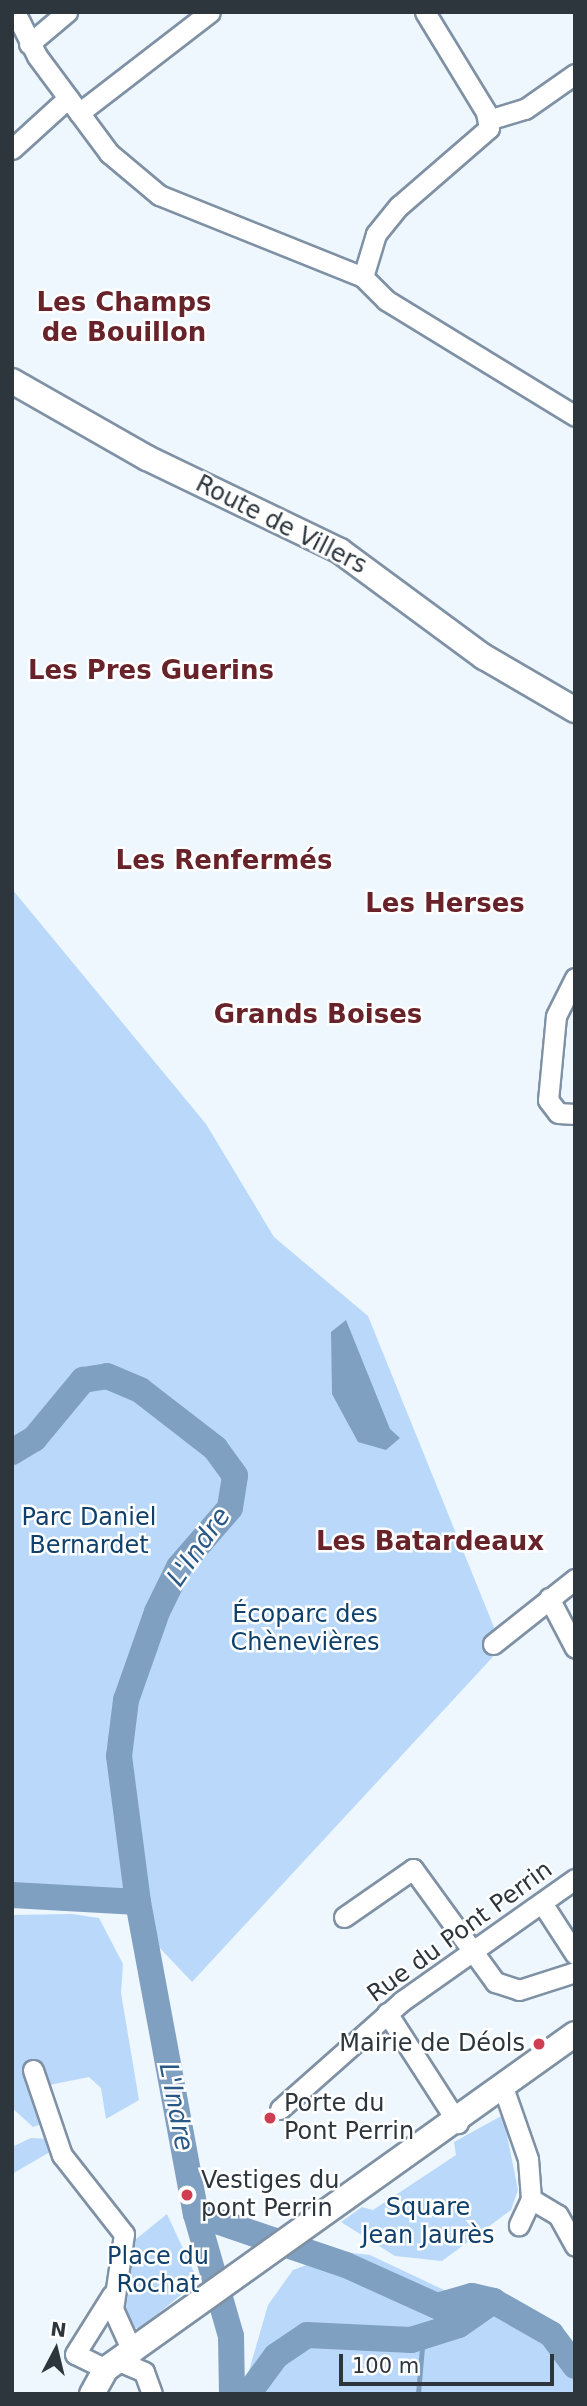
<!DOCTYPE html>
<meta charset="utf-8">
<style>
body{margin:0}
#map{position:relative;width:587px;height:2406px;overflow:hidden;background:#eef6fe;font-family:"DejaVu Sans",sans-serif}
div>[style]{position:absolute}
.green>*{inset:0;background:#bad9fa}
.water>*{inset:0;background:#80a0c2}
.stream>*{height:4.5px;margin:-2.25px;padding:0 2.25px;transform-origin:2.25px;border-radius:2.25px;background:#80a0c2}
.river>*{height:26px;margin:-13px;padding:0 13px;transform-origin:13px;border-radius:13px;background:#80a0c2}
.roads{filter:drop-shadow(2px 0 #7f91a4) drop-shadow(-2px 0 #7f91a4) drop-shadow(0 2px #7f91a4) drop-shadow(0 -2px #7f91a4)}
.minor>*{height:19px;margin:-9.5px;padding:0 9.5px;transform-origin:9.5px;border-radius:9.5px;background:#fff}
.major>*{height:24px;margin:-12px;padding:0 12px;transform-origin:12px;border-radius:12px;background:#fff}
.dots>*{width:19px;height:19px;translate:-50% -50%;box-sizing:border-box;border:4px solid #fff;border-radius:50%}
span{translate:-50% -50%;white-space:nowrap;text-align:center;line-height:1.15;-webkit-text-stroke:5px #fff;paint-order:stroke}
.street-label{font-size:24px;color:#2d353d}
.park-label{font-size:24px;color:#0f406c}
.poi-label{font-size:24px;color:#2d353d}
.right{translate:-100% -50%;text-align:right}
.left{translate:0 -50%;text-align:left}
.neighbourhood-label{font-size:26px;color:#682229;font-weight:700}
.water-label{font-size:26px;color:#2a5986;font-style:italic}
.frame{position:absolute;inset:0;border:14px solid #2d353d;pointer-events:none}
.north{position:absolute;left:21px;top:2315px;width:70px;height:70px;-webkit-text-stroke:5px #fff;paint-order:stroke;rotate:7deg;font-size:19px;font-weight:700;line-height:28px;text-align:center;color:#2d353d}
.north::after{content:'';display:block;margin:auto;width:24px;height:32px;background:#2d353d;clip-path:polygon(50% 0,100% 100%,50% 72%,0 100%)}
.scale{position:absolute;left:339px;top:2354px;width:215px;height:32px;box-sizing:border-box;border:4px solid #2d353d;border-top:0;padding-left:9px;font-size:21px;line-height:24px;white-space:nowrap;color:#2d353d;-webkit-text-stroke:5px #fff;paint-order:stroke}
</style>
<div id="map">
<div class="green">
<i style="clip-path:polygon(12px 889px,206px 1124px,274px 1237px,368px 1316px,502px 1647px,192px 1982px,105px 1890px,12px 1892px)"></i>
<i style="clip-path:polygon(72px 1914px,99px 1918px,123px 1964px,121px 1993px,139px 2100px,106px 2119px,101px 2088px,89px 2077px,54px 2084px,35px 2090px,44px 2123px,33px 2127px,12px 2108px,12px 1915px)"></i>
<i style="clip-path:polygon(503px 2115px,518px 2190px,511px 2210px,442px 2261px,395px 2256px,341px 2222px,362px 2207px,373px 2210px,456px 2155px,454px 2142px)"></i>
<i style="clip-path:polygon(31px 2138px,52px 2139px,55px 2149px,12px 2174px,12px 2147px)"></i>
<i style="clip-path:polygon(167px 2214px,198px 2281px,139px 2329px,126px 2324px,120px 2297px,130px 2244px)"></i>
<i style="clip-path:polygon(342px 2252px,370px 2255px,571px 2350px,575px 2394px,225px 2394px,244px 2388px,268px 2305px,293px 2270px)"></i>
</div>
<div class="water">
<i style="clip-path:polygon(346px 1320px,390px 1429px,400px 1438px,386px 1450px,358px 1442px,332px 1394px,331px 1332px)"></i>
</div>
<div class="stream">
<i style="left:418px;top:2394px;width:58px;rotate:-85.1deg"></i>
</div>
<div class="river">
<i style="left:12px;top:1452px;width:26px;rotate:-31deg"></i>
<i style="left:34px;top:1439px;width:77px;rotate:-50.3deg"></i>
<i style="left:83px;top:1380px;width:24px;rotate:-9deg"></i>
<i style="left:107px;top:1376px;width:36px;rotate:23deg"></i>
<i style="left:140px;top:1390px;width:95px;rotate:37.7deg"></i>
<i style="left:215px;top:1448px;width:34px;rotate:54deg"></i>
<i style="left:235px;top:1476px;width:32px;rotate:99deg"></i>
<i style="left:230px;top:1508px;width:78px;rotate:130.8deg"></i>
<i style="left:179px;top:1567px;width:50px;rotate:116.1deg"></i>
<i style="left:157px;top:1612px;width:93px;rotate:109.4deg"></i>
<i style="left:126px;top:1700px;width:56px;rotate:97.1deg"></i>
<i style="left:119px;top:1756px;width:147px;rotate:82.6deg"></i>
<i style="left:138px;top:1902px;width:317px;rotate:79.5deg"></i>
<i style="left:196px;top:2214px;width:127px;rotate:74deg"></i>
<i style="left:231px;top:2336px;width:58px;rotate:89deg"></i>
<i style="left:12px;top:1895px;width:126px;rotate:3.2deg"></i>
<i style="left:196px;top:2214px;width:158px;rotate:18.8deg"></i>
<i style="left:346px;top:2265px;width:100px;rotate:24.3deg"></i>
<i style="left:437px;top:2306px;width:36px;rotate:-16deg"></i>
<i style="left:472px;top:2296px;width:22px;rotate:13deg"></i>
<i style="left:493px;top:2301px;width:67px;rotate:29.6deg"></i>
<i style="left:551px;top:2334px;width:40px;rotate:53deg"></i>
<i style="left:248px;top:2394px;width:47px;rotate:-53.6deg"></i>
<i style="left:276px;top:2356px;width:37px;rotate:-34deg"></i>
<i style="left:307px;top:2335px;width:104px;rotate:2.8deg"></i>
<i style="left:411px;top:2340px;width:50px;rotate:-17.4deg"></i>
<i style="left:459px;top:2325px;width:42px;rotate:-35.2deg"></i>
</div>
<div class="roads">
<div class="minor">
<i style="left:15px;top:12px;width:49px;rotate:63.4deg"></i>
<i style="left:37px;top:56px;width:121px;rotate:53.4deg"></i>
<i style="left:109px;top:153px;width:65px;rotate:40deg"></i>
<i style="left:159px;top:195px;width:220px;rotate:21.9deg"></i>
<i style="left:363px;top:277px;width:33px;rotate:45deg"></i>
<i style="left:386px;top:300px;width:222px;rotate:31.5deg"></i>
<i style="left:29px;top:44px;width:50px;rotate:-40.1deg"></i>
<i style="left:79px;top:113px;width:165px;rotate:-37.6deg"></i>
<i style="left:488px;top:120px;width:39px;rotate:-17deg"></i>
<i style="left:525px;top:109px;width:61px;rotate:-35deg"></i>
<i style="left:12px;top:149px;width:76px;rotate:-42.3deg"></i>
<i style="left:363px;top:277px;width:45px;rotate:-73.2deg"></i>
<i style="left:376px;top:234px;width:36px;rotate:-51deg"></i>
<i style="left:399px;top:206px;width:119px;rotate:-40.9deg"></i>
<i style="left:489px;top:128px;width:16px;rotate:-101deg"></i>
<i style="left:486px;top:112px;width:117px;rotate:-121.4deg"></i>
<i style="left:575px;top:978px;width:42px;rotate:116.6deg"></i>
<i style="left:556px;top:1016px;width:84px;rotate:95.4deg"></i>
<i style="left:548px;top:1100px;width:16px;rotate:52deg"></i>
<i style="left:558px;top:1113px;width:17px;rotate:3deg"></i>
<i style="left:549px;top:1598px;width:56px;rotate:62.5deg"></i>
<i style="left:493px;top:1644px;width:105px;rotate:-38.4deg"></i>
<i style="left:542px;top:1903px;width:61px;rotate:57.1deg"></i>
<i style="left:344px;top:1917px;width:84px;rotate:-34.8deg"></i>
<i style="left:413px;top:1869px;width:140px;rotate:54deg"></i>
<i style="left:495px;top:1982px;width:25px;rotate:18deg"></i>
<i style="left:519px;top:1990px;width:59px;rotate:-17.8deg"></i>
<i style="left:387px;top:2013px;width:131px;rotate:57.2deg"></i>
<i style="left:33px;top:2070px;width:90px;rotate:71.2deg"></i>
<i style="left:62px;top:2155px;width:100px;rotate:51.9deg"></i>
<i style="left:124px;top:2234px;width:76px;rotate:98.3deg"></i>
<i style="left:113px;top:2309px;width:48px;rotate:65.6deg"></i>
<i style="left:504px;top:2090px;width:73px;rotate:70.8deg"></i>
<i style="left:528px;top:2159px;width:40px;rotate:85.7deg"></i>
<i style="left:531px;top:2199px;width:29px;rotate:115deg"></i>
<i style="left:280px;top:2109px;width:163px;rotate:-41.5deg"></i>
<i style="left:402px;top:2001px;width:212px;rotate:-35.2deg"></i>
<i style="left:531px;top:2199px;width:31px;rotate:31deg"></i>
<i style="left:558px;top:2215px;width:35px;rotate:61deg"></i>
<i style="left:121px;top:2362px;width:25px;rotate:23deg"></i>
<i style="left:144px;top:2372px;width:23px;rotate:70deg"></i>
<i style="left:106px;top:2369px;width:34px;rotate:-154deg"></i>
<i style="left:75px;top:2354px;width:70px;rotate:-57.9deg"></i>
</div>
<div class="major">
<i style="left:12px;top:381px;width:155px;rotate:29.7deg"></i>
<i style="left:147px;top:458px;width:214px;rotate:25.7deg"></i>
<i style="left:340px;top:551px;width:179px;rotate:36.4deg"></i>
<i style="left:484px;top:657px;width:105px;rotate:30.2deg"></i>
<i style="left:92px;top:2394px;width:29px;rotate:-61deg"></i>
<i style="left:106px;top:2369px;width:576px;rotate:-35.54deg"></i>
</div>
</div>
<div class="dots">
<i style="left:539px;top:2044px;background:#cf3e51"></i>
<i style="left:270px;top:2118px;background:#cf3e51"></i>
<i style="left:187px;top:2195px;background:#cf3e51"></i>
</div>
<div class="street-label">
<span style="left:281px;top:525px;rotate:27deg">Route de Villers</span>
<span style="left:460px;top:1932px;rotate:-36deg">Rue du Pont Perrin</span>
</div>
<div class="park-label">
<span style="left:89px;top:1532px">Parc Daniel<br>Bernardet</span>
<span style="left:305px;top:1629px">Écoparc des<br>Chènevières</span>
<span style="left:428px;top:2222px">Square<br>Jean Jaurès</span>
<span style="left:158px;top:2271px">Place du<br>Rochat</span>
</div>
<div class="poi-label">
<span class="right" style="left:525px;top:2044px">Mairie de Déols</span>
<span class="left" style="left:284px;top:2118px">Porte du<br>Pont Perrin</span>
<span class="left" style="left:201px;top:2195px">Vestiges du<br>pont Perrin</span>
</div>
<div class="neighbourhood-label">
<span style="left:124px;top:318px">Les Champs<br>de Bouillon</span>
<span style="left:151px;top:671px">Les Pres Guerins</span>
<span style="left:224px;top:861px">Les Renfermés</span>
<span style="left:445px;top:904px">Les Herses</span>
<span style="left:318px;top:1015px">Grands Boises</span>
<span style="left:430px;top:1542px">Les Batardeaux</span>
</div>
<div class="water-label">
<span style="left:199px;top:1547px;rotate:-55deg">L'Indre</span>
<span style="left:176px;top:2107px;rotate:79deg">L'Indre</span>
</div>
<div class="frame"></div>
<div class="north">N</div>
<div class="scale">100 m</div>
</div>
